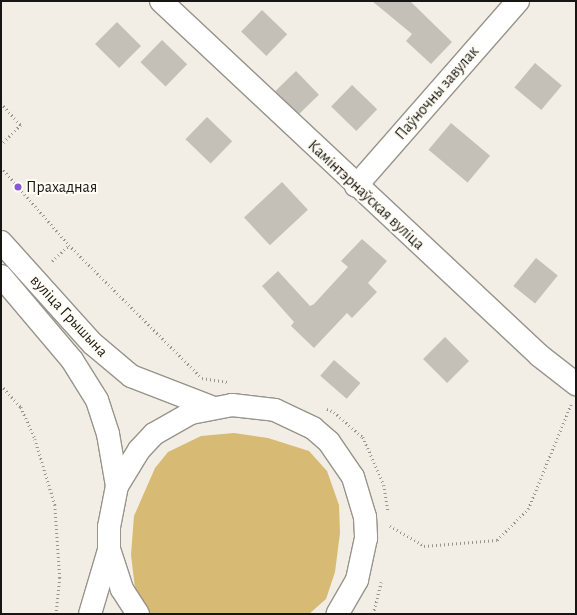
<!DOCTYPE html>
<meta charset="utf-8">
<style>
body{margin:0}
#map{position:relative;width:577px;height:615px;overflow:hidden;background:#f2eee5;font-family:"Alegreya Sans",sans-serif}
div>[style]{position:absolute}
.green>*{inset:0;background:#d7ba73}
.building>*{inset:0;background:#c4c0b7;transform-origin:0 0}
.path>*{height:2.5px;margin-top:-1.25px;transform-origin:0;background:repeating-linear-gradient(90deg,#98948e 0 1px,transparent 0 4px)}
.roads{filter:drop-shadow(1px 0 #98948b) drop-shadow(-1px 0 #98948b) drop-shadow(0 1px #98948b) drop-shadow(0 -1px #98948b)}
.minor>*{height:22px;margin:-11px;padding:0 11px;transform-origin:11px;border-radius:11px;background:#fff}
.primary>*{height:22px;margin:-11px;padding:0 11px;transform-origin:11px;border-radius:11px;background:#fff}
.dots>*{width:11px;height:11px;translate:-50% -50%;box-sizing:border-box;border:2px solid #fffcf4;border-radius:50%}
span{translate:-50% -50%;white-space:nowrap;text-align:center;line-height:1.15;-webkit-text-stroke:4px #fffcf4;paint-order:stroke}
.street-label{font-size:16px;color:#181613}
.poi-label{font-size:16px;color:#181613}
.left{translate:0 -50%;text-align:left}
.frame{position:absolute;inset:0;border:2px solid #181613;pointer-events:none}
</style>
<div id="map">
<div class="green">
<i style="clip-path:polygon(234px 433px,268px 438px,309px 451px,327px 471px,339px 505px,340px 533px,335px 572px,326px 599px,309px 614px,150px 614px,135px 588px,131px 555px,134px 516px,155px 468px,168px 452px,201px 436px)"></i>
</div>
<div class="building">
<i style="clip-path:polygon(372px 1px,410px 1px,452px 42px,431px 64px,406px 41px,412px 34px)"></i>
<i style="left:262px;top:10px;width:35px;height:30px;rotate:44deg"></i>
<i style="left:117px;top:22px;width:34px;height:31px;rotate:45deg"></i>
<i style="left:162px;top:40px;width:35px;height:31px;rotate:44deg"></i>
<i style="left:535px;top:63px;width:35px;height:32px;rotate:40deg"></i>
<i style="left:296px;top:71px;width:33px;height:29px;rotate:46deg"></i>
<i style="left:352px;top:85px;width:35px;height:30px;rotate:44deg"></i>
<i style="left:207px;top:117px;width:35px;height:31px;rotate:44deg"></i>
<i style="left:451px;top:123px;width:51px;height:35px;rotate:40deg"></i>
<i style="left:282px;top:182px;width:38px;height:52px;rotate:47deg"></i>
<i style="clip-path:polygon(362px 239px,387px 261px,368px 283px,377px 292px,352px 318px,347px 313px,314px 348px,291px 326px,294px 322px,262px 286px,278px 271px,310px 306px,314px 304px,348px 267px,341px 261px)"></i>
<i style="left:536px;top:258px;width:28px;height:36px;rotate:39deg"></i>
<i style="left:445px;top:337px;width:34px;height:31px;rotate:45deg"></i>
<i style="left:334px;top:360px;width:35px;height:21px;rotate:41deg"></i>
</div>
<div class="path">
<i style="left:1px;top:103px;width:30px;rotate:48deg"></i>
<i style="left:21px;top:125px;width:28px;rotate:135deg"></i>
<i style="left:1px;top:167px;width:103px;rotate:48.9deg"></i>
<i style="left:69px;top:245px;width:188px;rotate:45deg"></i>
<i style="left:202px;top:378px;width:26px;rotate:9deg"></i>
<i style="left:52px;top:261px;width:23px;rotate:-43deg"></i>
<i style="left:1px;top:385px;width:30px;rotate:48deg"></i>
<i style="left:21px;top:407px;width:35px;rotate:66deg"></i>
<i style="left:35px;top:439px;width:69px;rotate:73.1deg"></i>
<i style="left:55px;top:505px;width:73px;rotate:86.1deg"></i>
<i style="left:60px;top:578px;width:36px;rotate:96deg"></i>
<i style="left:327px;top:409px;width:8px;rotate:23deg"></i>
<i style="left:334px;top:412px;width:38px;rotate:41deg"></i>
<i style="left:363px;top:437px;width:52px;rotate:66.4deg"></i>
<i style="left:384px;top:485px;width:26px;rotate:81deg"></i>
<i style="left:390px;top:526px;width:39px;rotate:30deg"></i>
<i style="left:424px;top:546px;width:73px;rotate:-4.7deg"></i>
<i style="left:497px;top:540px;width:44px;rotate:-45deg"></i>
<i style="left:528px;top:509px;width:113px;rotate:-67.7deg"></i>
<i style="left:373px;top:614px;width:33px;rotate:-76deg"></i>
</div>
<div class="roads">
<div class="minor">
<i style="left:161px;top:1px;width:519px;rotate:43.13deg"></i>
<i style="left:540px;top:356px;width:46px;rotate:37.9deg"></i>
<i style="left:356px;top:186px;width:246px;rotate:-48.8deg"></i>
</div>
<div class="primary">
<i style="left:1px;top:242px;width:137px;rotate:48deg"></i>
<i style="left:93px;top:344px;width:50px;rotate:40.1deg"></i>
<i style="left:131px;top:376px;width:86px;rotate:21.2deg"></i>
<i style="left:1px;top:276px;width:110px;rotate:49.8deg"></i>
<i style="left:72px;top:360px;width:47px;rotate:58deg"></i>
<i style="left:97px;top:400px;width:36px;rotate:72deg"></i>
<i style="left:108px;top:434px;width:53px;rotate:80.2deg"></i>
<i style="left:90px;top:614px;width:67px;rotate:-73.5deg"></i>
<i style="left:138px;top:614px;width:30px;rotate:-123deg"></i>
<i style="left:122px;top:589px;width:42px;rotate:-108deg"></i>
<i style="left:109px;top:549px;width:22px;rotate:-90deg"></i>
<i style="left:109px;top:527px;width:42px;rotate:-79deg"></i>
<i style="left:117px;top:486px;width:42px;rotate:-58.6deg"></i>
<i style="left:139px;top:450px;width:22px;rotate:-47deg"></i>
<i style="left:154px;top:434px;width:43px;rotate:-29.6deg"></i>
<i style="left:191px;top:413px;width:42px;rotate:-11deg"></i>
<i style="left:232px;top:405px;width:43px;rotate:6.6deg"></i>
<i style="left:275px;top:410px;width:42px;rotate:25.3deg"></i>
<i style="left:313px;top:428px;width:21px;rotate:41deg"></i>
<i style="left:329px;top:442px;width:42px;rotate:55.6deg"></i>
<i style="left:353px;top:477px;width:42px;rotate:73.3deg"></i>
<i style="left:365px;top:517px;width:21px;rotate:87deg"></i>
<i style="left:366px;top:538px;width:43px;rotate:102.1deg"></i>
<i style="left:357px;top:580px;width:39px;rotate:120deg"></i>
</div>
</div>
<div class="dots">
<i style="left:18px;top:187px;background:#875ad3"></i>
</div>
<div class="street-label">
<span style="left:437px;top:93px;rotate:-49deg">Паўночны завулак</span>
<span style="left:366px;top:195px;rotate:43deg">Камінтэрнаўская вуліца</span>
<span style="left:69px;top:316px;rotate:47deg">вуліца Грышына</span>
</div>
<div class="poi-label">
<span class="left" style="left:26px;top:187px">Прахадная</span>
</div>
<div class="frame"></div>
</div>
